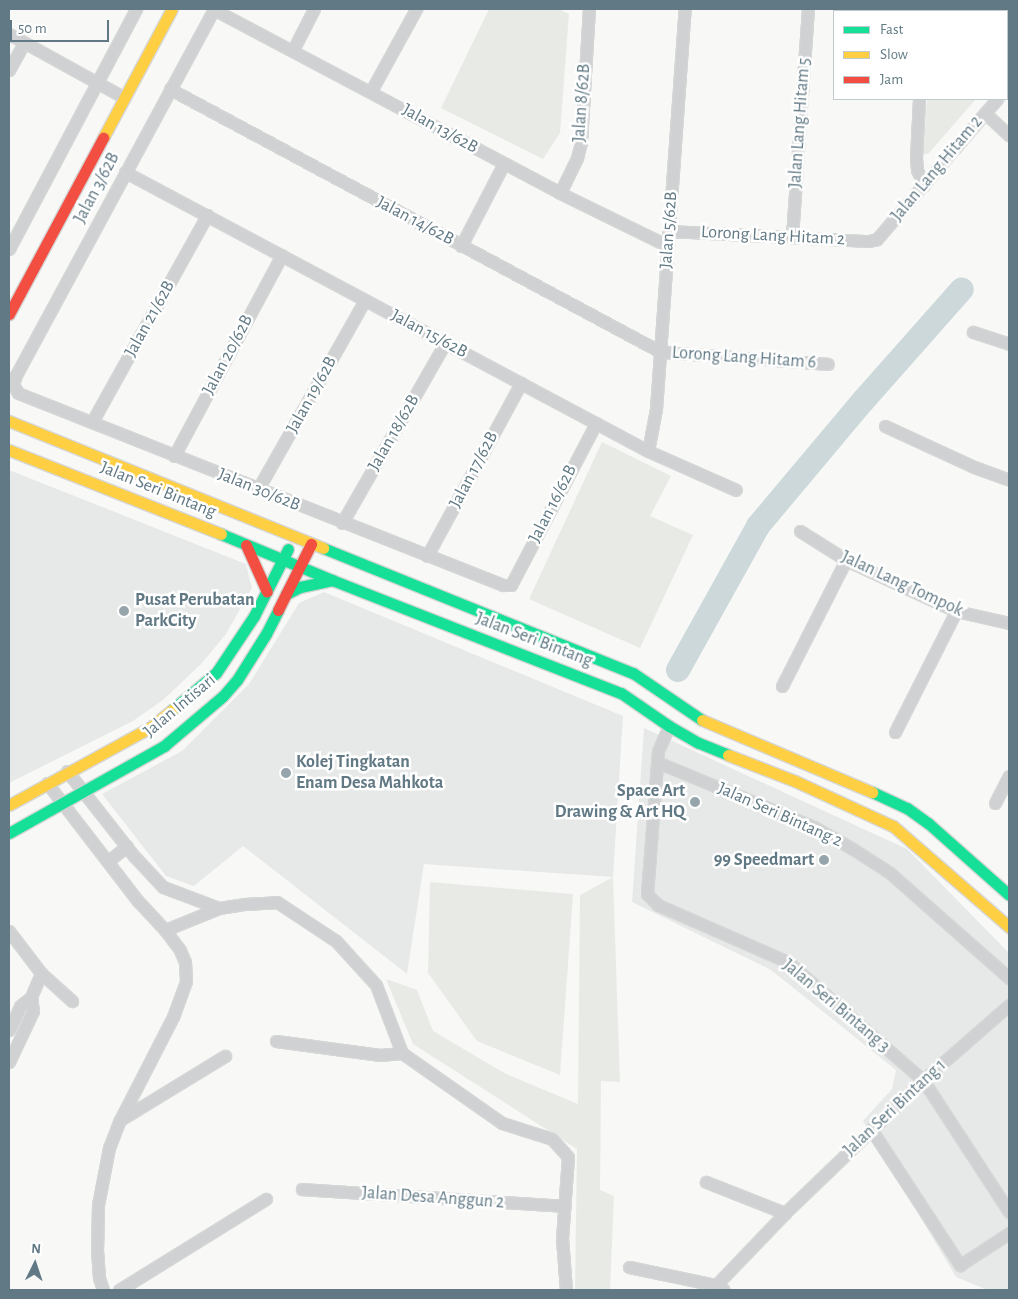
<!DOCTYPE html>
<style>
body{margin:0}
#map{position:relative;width:1018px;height:1299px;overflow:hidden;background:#f8f8f7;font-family:"Alegreya Sans",sans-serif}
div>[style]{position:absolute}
.built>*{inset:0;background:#e7e9e9}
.green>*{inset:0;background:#e8ebe5}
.river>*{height:24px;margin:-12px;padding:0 12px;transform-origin:12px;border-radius:12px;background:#cdd8da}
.roads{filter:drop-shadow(1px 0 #d5d6d6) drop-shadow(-1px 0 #d5d6d6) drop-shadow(0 1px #d5d6d6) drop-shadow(0 -1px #d5d6d6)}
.street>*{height:11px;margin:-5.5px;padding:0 5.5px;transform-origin:5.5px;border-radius:5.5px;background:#d0d1d2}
.fast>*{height:11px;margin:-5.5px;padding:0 5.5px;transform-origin:5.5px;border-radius:5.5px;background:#16e098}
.slow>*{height:11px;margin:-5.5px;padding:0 5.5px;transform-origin:5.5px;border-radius:5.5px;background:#ffcf43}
.jam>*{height:11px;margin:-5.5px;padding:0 5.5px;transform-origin:5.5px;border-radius:5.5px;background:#f24e42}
.dots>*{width:14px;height:14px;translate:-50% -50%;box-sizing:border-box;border:2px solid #fff;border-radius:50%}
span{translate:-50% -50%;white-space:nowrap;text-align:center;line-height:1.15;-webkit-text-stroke:5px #fff;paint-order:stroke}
.street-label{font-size:18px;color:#617984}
.poi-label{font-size:18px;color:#617984;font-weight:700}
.left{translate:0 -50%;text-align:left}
.right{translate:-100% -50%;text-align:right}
.frame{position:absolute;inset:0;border:10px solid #617984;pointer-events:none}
.legend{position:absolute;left:833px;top:10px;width:175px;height:90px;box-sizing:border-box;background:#fff;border:1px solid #c0c9ce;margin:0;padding:6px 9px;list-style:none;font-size:15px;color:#617984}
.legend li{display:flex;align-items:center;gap:10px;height:25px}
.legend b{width:25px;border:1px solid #c0c9ce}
.north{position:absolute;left:10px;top:1239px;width:50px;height:50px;-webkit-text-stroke:4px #fff;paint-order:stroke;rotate:4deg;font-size:14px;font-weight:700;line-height:20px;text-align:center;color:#617984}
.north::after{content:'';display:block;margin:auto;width:18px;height:22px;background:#617984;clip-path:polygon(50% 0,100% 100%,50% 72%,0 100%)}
.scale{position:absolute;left:10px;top:20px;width:99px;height:22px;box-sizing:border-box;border:2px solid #617984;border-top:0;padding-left:6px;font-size:15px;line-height:18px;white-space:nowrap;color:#617984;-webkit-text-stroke:4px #fff;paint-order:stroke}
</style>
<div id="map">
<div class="built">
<i style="clip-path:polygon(9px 470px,246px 564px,252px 588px,226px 634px,202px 663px,163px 700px,133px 721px,9px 783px)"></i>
<i style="clip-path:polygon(324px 592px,623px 716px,613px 877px,424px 864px,407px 974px,243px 846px,194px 886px,166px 876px,102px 794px,182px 751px,249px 684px,299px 603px)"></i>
<i style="clip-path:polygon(644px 728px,907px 849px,1009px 953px,1009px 1290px,987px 1290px,956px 1277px,863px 1121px,892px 1089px,896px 1070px,771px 970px,632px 902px)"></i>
</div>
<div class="green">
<i style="clip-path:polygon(489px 9px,559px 9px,569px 14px,560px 133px,543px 159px,441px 108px)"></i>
<i style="clip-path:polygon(934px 9px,1009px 9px,1009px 31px,1007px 34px,1007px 11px,934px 11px)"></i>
<i style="clip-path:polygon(927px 99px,976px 99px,928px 154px,923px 154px)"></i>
<i style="clip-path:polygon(602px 442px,671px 476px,650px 516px,693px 535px,640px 648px,529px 599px)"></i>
<i style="clip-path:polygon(613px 877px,620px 1082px,601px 1081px,600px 1190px,614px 1196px,610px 1290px,575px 1290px,577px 1149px,413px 1044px,386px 979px,417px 990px,433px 1031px,506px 1074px,578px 1104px,580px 895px)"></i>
<i style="clip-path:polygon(430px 882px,573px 894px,560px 1075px,477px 1041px,428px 973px)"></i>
</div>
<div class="river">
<i style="left:678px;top:670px;width:165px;rotate:-60.9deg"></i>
<i style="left:758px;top:526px;width:163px;rotate:-50deg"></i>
<i style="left:863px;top:401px;width:149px;rotate:-48.5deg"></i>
</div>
<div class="roads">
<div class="street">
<i style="left:213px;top:9px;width:393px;rotate:27.9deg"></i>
<i style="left:560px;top:193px;width:120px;rotate:26.1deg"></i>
<i style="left:214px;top:9px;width:416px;rotate:118.4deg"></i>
<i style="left:16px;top:375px;width:9px;rotate:108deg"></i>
<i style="left:13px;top:384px;width:10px;rotate:61deg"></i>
<i style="left:18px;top:393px;width:522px;rotate:21.6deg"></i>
<i style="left:503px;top:585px;width:8px"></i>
<i style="left:511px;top:585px;width:183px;rotate:-62.3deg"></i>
<i style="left:925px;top:11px;width:2px;rotate:-90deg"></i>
<i style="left:9px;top:34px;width:132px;rotate:28.9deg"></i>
<i style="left:293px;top:50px;width:46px;rotate:-62.9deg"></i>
<i style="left:9px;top:70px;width:31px;rotate:-61deg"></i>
<i style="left:1007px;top:87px;width:4px;rotate:-56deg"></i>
<i style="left:170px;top:89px;width:557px;rotate:28.18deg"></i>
<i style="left:661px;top:352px;width:167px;rotate:4.1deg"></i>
<i style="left:371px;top:91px;width:94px;rotate:-61.2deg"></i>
<i style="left:919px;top:99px;width:59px;rotate:92.9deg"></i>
<i style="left:916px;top:158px;width:12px;rotate:85deg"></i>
<i style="left:917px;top:170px;width:17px;rotate:65deg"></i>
<i style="left:985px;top:113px;width:33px;rotate:43deg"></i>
<i style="left:125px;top:172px;width:593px;rotate:28.08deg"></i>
<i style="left:648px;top:451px;width:96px;rotate:23.9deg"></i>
<i style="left:560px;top:193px;width:39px;rotate:-64deg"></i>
<i style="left:577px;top:158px;width:16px;rotate:-76deg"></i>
<i style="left:581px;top:142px;width:133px;rotate:-86.6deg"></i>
<i style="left:669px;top:231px;width:200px;rotate:2.9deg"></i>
<i style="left:869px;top:241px;width:8px;rotate:-14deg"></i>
<i style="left:877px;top:239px;width:184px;rotate:-49.4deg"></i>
<i style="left:792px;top:237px;width:229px;rotate:-86deg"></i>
<i style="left:461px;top:246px;width:93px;rotate:-62.6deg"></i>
<i style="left:9px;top:249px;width:272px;rotate:-62.1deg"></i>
<i style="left:973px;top:332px;width:38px;rotate:18deg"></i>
<i style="left:92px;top:422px;width:237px;rotate:-60.9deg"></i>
<i style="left:885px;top:426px;width:98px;rotate:24.7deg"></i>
<i style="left:974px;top:467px;width:37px;rotate:20deg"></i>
<i style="left:648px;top:451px;width:43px;rotate:-79.2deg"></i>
<i style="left:656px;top:409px;width:401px;rotate:-85.9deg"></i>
<i style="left:174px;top:456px;width:228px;rotate:-61.8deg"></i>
<i style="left:258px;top:489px;width:217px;rotate:-60.5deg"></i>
<i style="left:342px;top:523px;width:207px;rotate:-60.2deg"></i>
<i style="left:800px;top:531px;width:54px;rotate:32.2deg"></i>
<i style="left:846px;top:560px;width:121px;rotate:24.9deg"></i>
<i style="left:956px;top:611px;width:54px;rotate:12.8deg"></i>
<i style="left:427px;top:556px;width:197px;rotate:-61.5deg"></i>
<i style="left:782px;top:686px;width:141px;rotate:-63.1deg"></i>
<i style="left:669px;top:726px;width:27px;rotate:114deg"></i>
<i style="left:658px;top:751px;width:143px;rotate:94.4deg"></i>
<i style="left:647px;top:894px;width:16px;rotate:45deg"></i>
<i style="left:658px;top:905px;width:142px;rotate:23.7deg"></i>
<i style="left:788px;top:962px;width:179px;rotate:41.2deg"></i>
<i style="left:923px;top:1080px;width:158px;rotate:56.9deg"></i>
<i style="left:895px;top:732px;width:136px;rotate:-63.2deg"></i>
<i style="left:657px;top:762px;width:170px;rotate:22.5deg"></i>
<i style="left:814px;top:827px;width:45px;rotate:29.4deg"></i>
<i style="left:853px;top:849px;width:44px;rotate:33deg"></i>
<i style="left:890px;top:873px;width:159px;rotate:41.4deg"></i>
<i style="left:67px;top:771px;width:108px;rotate:51.8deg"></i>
<i style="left:134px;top:856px;width:42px;rotate:46.9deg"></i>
<i style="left:163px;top:887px;width:60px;rotate:20.6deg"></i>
<i style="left:47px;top:783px;width:149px;rotate:52.4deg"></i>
<i style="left:138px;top:901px;width:40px;rotate:47deg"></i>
<i style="left:995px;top:803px;width:30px;rotate:-63deg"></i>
<i style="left:108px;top:861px;width:24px;rotate:-38deg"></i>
<i style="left:9px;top:931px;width:53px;rotate:52.7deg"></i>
<i style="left:41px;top:973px;width:42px;rotate:42.1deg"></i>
<i style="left:9px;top:1030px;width:26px;rotate:-65deg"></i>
<i style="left:20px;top:1006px;width:14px;rotate:-39deg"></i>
<i style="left:31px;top:997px;width:26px;rotate:-67deg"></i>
<i style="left:276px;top:1041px;width:105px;rotate:7.7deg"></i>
<i style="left:380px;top:1055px;width:22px;rotate:-5deg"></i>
<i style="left:9px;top:1062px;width:56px;rotate:-64.8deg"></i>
<i style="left:33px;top:1011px;width:14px;rotate:-98deg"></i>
<i style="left:120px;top:1120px;width:123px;rotate:-31.4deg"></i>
<i style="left:871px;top:1129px;width:163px;rotate:56.8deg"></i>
<i style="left:960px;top:1265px;width:59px;rotate:-33.1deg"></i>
<i style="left:706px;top:1182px;width:85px;rotate:21.4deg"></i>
<i style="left:302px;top:1189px;width:263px;rotate:3.7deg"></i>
<i style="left:629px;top:1267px;width:89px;rotate:11.7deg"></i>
<i style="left:716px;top:1285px;width:9px;rotate:32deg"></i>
<i style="left:716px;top:1285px;width:100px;rotate:-46.2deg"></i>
<i style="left:785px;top:1213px;width:192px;rotate:-43.9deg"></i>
<i style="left:923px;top:1080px;width:114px;rotate:-41.1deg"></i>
<i style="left:103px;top:1290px;width:13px;rotate:-108deg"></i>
<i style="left:99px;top:1278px;width:26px;rotate:-94deg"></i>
<i style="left:97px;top:1252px;width:47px;rotate:-88.8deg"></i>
<i style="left:98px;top:1205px;width:58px;rotate:-79.1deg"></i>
<i style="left:109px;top:1148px;width:30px;rotate:-69deg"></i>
<i style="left:120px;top:1120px;width:116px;rotate:-62.8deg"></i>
<i style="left:173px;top:1017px;width:38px;rotate:-70deg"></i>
<i style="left:186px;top:981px;width:19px;rotate:-93deg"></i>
<i style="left:185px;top:962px;width:13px;rotate:-113deg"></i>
<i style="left:180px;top:950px;width:25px;rotate:-127deg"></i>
<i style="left:165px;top:930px;width:58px;rotate:-22.2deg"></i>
<i style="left:219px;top:908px;width:25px;rotate:-9deg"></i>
<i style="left:244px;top:904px;width:33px;rotate:-3deg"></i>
<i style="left:277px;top:902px;width:71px;rotate:33.5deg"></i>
<i style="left:336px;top:941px;width:59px;rotate:47.7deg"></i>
<i style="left:376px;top:985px;width:73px;rotate:69.1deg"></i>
<i style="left:402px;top:1053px;width:122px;rotate:35deg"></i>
<i style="left:502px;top:1123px;width:52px;rotate:17.7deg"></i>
<i style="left:552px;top:1139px;width:24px;rotate:48deg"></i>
<i style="left:568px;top:1157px;width:81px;rotate:94.2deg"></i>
<i style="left:562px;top:1238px;width:52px;rotate:85.6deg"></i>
<i style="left:119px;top:1290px;width:173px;rotate:-31.8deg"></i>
</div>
<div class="fast">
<i style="left:221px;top:534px;width:120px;rotate:22.5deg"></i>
<i style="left:332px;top:580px;width:310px;rotate:21.4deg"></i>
<i style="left:621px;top:693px;width:58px;rotate:34.5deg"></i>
<i style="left:669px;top:726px;width:34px;rotate:30deg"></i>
<i style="left:699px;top:743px;width:31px;rotate:22deg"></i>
<i style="left:323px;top:548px;width:334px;rotate:22deg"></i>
<i style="left:633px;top:673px;width:83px;rotate:34.3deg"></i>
<i style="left:286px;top:594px;width:16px;rotate:-27deg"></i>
<i style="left:300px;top:587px;width:33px;rotate:-12deg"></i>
<i style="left:172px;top:710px;width:57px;rotate:-40.1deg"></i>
<i style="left:216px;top:673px;width:69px;rotate:-56.3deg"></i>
<i style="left:254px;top:616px;width:75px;rotate:-63.1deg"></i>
<i style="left:872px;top:792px;width:38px;rotate:25deg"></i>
<i style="left:907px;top:808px;width:26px;rotate:36deg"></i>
<i style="left:928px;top:823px;width:108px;rotate:41.6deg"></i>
<i style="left:9px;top:833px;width:178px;rotate:-29.3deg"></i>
<i style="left:164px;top:746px;width:77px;rotate:-40.3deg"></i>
<i style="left:223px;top:696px;width:21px;rotate:-49deg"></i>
<i style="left:237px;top:680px;width:54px;rotate:-57.8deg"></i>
<i style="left:266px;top:634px;width:27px;rotate:-63deg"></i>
</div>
<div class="slow">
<i style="left:103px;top:138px;width:146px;rotate:-61.9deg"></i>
<i style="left:9px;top:421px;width:339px;rotate:22deg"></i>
<i style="left:9px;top:450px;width:228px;rotate:21.6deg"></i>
<i style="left:702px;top:720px;width:185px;rotate:23deg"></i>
<i style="left:728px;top:755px;width:72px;rotate:21.2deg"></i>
<i style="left:795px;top:781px;width:108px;rotate:24.7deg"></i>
<i style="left:893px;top:826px;width:154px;rotate:41deg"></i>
<i style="left:9px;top:805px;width:162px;rotate:-28.8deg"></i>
<i style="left:151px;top:727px;width:27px;rotate:-39deg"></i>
</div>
<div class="jam">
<i style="left:9px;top:314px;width:200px;rotate:-61.9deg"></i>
<i style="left:246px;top:545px;width:51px;rotate:65.9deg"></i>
<i style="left:278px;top:610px;width:74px;rotate:-63.4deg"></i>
</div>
</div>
<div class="dots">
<i style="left:124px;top:611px;background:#96a5ac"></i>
<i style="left:286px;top:773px;background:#96a5ac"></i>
<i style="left:695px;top:802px;background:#96a5ac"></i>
<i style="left:824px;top:860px;background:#96a5ac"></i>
</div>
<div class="street-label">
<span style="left:582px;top:103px;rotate:-86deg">Jalan 8/62B</span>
<span style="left:800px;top:123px;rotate:-86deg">Jalan Lang Hitam 5</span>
<span style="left:440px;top:129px;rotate:29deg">Jalan 13/62B</span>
<span style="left:937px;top:169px;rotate:-50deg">Jalan Lang Hitam 2</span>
<span style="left:97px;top:188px;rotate:-62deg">Jalan 3/62B</span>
<span style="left:415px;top:221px;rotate:28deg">Jalan 14/62B</span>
<span style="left:669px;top:230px;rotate:-86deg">Jalan 5/62B</span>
<span style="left:773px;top:236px;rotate:3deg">Lorong Lang Hitam 2</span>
<span style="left:150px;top:319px;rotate:-61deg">Jalan 21/62B</span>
<span style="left:429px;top:334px;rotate:28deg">Jalan 15/62B</span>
<span style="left:228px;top:355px;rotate:-62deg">Jalan 20/62B</span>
<span style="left:744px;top:358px;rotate:4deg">Lorong Lang Hitam 6</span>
<span style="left:312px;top:395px;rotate:-61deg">Jalan 19/62B</span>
<span style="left:394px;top:433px;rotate:-60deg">Jalan 18/62B</span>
<span style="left:474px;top:470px;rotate:-62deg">Jalan 17/62B</span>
<span style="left:158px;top:490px;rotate:22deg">Jalan Seri Bintang</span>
<span style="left:259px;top:490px;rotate:22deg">Jalan 30/62B</span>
<span style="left:553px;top:504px;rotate:-63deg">Jalan 16/62B</span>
<span style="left:902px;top:584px;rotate:25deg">Jalan Lang Tompok</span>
<span style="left:534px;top:640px;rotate:21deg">Jalan Seri Bintang</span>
<span style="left:180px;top:706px;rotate:-40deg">Jalan Intisari</span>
<span style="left:780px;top:815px;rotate:24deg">Jalan Seri Bintang 2</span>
<span style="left:836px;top:1006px;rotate:40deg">Jalan Seri Bintang 3</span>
<span style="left:895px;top:1108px;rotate:-43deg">Jalan Seri Bintang 1</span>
<span style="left:433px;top:1198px;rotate:4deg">Jalan Desa Anggun 2</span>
</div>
<div class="poi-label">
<span class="left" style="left:135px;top:611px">Pusat Perubatan<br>ParkCity</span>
<span class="left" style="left:296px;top:773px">Kolej Tingkatan<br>Enam Desa Mahkota</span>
<span class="right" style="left:685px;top:802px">Space Art<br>Drawing &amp; Art HQ</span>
<span class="right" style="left:814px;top:860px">99 Speedmart</span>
</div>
<div class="frame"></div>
<ul class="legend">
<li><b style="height:6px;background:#16e098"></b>Fast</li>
<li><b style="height:6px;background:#ffcf43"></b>Slow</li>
<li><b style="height:6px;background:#f24e42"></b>Jam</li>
</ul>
<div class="north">N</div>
<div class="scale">50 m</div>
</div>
